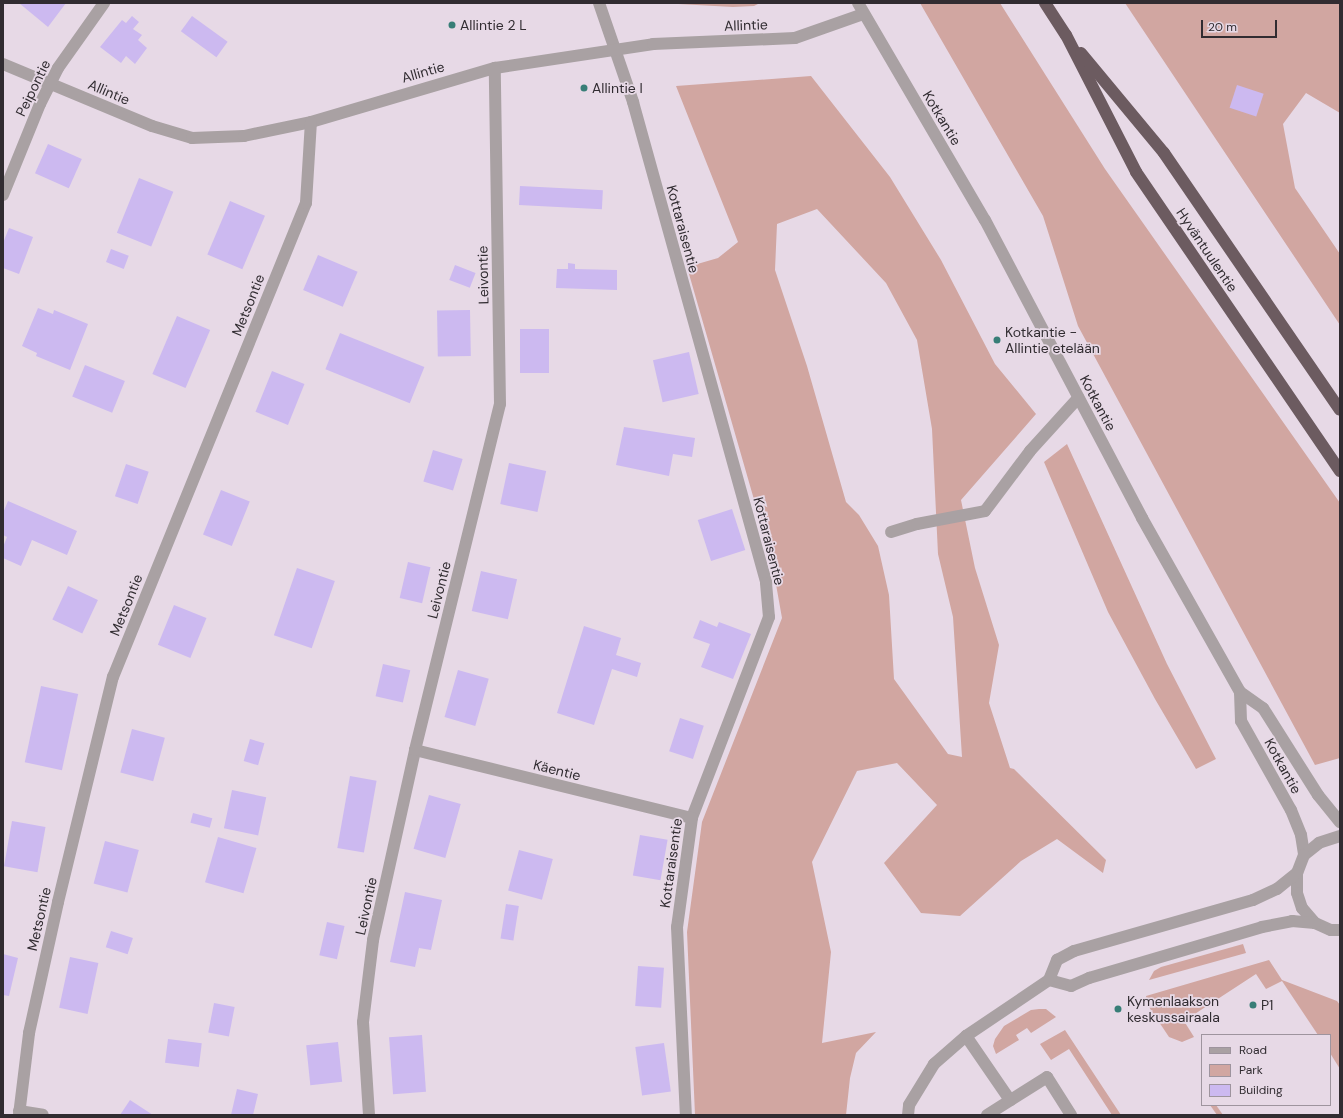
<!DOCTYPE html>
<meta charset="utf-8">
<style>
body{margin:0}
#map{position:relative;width:1343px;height:1118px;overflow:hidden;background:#e7d9e6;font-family:"DM Sans",sans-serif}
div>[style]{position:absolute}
.green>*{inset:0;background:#d1a6a1}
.building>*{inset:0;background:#ccb9f0;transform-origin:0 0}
.minor>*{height:12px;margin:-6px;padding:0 6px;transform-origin:6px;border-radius:6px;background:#a9a1a3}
.highway>*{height:12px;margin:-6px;padding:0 6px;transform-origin:6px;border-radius:6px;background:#6c5b60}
.dots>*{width:11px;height:11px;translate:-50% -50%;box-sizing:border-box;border:2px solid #e7d9e6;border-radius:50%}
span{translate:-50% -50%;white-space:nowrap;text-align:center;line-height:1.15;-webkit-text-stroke:3.5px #e7d9e6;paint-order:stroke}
.poi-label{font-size:14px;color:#312c31}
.left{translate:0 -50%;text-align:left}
.street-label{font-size:14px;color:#312c31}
.frame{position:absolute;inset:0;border:4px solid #312c31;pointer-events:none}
.legend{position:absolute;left:1201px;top:1034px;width:130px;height:72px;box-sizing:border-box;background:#e7d9e6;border:1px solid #9e949e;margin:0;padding:5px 7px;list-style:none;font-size:12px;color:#312c31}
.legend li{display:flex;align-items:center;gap:8px;height:20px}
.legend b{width:20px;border:1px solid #9e949e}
.scale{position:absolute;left:1201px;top:20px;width:76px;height:18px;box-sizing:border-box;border:2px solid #312c31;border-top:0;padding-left:5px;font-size:12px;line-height:14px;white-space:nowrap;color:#312c31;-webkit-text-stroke:3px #e7d9e6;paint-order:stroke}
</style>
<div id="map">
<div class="green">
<i style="clip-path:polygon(660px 3px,760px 3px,754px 6px,733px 7px)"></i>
<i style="clip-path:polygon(920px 3px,1000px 3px,1105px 169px,1340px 503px,1340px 758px,1315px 765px,1078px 326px,1043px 216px)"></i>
<i style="clip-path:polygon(1125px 3px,1340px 3px,1340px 113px,1306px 93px,1283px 124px,1295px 188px,1340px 254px,1340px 325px)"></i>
<i style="clip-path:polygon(evenodd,811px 76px,890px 177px,941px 260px,995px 364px,1036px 414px,961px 500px,975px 568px,999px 645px,989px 703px,1010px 768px,1014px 769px,1106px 860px,1103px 873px,1057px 839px,1021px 861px,960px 916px,921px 913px,884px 863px,937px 805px,897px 763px,857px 771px,812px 862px,831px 952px,822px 1043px,876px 1032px,856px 1053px,850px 1078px,846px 1115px,695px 1115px,687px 932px,702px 822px,782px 618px,772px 562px,687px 267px,718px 258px,738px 242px,676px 86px,811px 76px,817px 209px,886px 283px,917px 340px,932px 429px,938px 554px,953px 617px,962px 757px,948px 754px,894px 679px,889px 595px,878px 546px,859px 515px,846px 502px,807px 366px,775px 270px,777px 224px,817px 209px)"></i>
<i style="clip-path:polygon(1067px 444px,1167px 664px,1216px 759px,1196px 769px,1155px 699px,1108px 612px,1044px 462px)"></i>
<i style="clip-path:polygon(1243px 944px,1246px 953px,1149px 980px,1154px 971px,1161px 967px)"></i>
<i style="clip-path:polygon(1269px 960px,1282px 980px,1337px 1001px,1340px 1005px,1340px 1069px,1330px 1053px,1330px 1035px,1318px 1035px,1282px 981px,1266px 989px,1256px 974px,1184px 1021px,1194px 1037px,1182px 1042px,1169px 1037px,1147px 1004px,1146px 996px)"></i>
<i style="clip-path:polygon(1039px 1009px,1046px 1009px,1056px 1017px,1031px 1033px,1027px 1028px,1016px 1035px,1019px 1040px,996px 1054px,993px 1046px,995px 1039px,1004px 1026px,1031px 1010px)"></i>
<i style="clip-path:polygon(1065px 1030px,1121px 1115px,1112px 1115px,1069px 1049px,1051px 1060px,1040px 1044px)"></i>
<i style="clip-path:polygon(1210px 1105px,1216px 1105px,1223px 1115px,1217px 1115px)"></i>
</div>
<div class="building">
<i style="clip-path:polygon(19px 3px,66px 3px,48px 27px)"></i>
<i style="clip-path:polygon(132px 16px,139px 22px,133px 29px,142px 35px,138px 40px,147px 48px,135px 64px,126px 56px,121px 63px,100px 47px,122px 20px,126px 23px)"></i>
<i style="left:192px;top:16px;width:44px;height:19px;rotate:36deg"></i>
<i style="left:1237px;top:85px;width:28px;height:24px;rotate:18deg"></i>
<i style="left:48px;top:144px;width:37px;height:32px;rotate:24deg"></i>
<i style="left:139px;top:178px;width:37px;height:59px;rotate:22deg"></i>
<i style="left:520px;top:186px;width:83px;height:19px;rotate:3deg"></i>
<i style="left:230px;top:201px;width:38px;height:58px;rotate:23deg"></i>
<i style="clip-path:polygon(9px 228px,33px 237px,19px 274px,3px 268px,3px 243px)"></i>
<i style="left:111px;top:249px;width:19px;height:14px;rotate:21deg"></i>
<i style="left:318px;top:255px;width:43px;height:38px;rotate:23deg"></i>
<i style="clip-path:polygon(568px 263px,575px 264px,575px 269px,617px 270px,617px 290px,556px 288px,557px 269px,568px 269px)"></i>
<i style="left:455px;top:265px;width:22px;height:16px;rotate:21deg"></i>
<i style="clip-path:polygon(38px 308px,53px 314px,54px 310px,88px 324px,70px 370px,36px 356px,37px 353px,22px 346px)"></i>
<i style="left:470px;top:310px;width:46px;height:33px;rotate:89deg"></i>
<i style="left:177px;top:316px;width:36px;height:63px;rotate:23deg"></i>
<i style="left:520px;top:329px;width:29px;height:44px"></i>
<i style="left:340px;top:333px;width:91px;height:39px;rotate:22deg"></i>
<i style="left:689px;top:352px;width:43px;height:37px;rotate:77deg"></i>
<i style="left:85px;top:365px;width:43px;height:34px;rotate:22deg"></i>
<i style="left:272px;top:371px;width:35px;height:44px;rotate:22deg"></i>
<i style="clip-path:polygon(624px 427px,695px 438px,692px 457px,673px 454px,669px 476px,616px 465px)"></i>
<i style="left:433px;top:450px;width:31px;height:33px;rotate:17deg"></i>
<i style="left:509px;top:463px;width:38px;height:42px;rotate:12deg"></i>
<i style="left:126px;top:464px;width:24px;height:34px;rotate:19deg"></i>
<i style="left:221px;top:490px;width:31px;height:48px;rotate:22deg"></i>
<i style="clip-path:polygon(8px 501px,77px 531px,67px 555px,32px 540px,21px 566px,3px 558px,3px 547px,7px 537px,3px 535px,3px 513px)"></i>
<i style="left:732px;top:509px;width:43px;height:36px;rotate:72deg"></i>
<i style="left:408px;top:562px;width:23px;height:37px;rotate:13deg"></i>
<i style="left:297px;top:568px;width:40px;height:71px;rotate:19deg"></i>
<i style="left:481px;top:571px;width:37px;height:41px;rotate:13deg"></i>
<i style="left:68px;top:586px;width:33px;height:37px;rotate:25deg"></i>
<i style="left:174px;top:605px;width:35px;height:43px;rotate:22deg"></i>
<i style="clip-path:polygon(700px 620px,717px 627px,719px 622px,751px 634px,733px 679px,701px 667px,710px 644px,693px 638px)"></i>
<i style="clip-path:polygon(584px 626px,621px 638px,616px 655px,641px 663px,637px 677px,612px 669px,594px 725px,557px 713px)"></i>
<i style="left:383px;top:664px;width:28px;height:33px;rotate:13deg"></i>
<i style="left:458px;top:670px;width:32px;height:49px;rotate:16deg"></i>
<i style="left:41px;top:686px;width:38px;height:78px;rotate:12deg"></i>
<i style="left:680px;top:718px;width:25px;height:35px;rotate:18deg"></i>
<i style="left:132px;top:729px;width:34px;height:45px;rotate:15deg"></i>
<i style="left:250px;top:739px;width:15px;height:23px;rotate:16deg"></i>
<i style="left:350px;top:776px;width:27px;height:73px;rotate:10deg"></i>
<i style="left:232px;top:790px;width:35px;height:39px;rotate:12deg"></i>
<i style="left:429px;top:795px;width:33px;height:56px;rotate:16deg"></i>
<i style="left:193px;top:813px;width:20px;height:10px;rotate:15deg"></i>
<i style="left:12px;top:821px;width:34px;height:46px;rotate:10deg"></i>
<i style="left:640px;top:835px;width:28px;height:41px;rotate:10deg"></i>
<i style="left:218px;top:837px;width:40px;height:47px;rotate:16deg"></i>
<i style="left:105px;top:841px;width:35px;height:44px;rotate:15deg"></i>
<i style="left:519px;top:850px;width:35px;height:42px;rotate:15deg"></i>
<i style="clip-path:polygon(405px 892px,442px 900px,431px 950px,419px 948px,415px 967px,390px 962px)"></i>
<i style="left:506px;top:904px;width:13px;height:35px;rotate:9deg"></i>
<i style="left:327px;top:922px;width:18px;height:34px;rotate:13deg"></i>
<i style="left:111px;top:931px;width:23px;height:17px;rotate:18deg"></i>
<i style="clip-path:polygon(3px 954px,18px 958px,9px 996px,3px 995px)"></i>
<i style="left:70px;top:957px;width:29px;height:52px;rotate:12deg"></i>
<i style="left:638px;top:966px;width:26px;height:40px;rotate:4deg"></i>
<i style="left:214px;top:1003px;width:21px;height:30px;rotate:11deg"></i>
<i style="left:422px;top:1035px;width:57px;height:33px;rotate:86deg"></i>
<i style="left:168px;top:1039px;width:34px;height:24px;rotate:7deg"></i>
<i style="left:338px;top:1042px;width:40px;height:32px;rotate:84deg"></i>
<i style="left:664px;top:1043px;width:49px;height:29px;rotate:82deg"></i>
<i style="clip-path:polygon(237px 1089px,258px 1094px,253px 1115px,231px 1115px)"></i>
<i style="clip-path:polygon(130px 1100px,153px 1115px,120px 1115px)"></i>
</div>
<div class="minor">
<i style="left:599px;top:3px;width:105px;rotate:71deg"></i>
<i style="left:633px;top:102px;width:499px;rotate:74.5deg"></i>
<i style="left:766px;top:583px;width:34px;rotate:85deg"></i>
<i style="left:769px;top:617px;width:215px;rotate:111deg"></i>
<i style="left:692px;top:818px;width:110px;rotate:97.8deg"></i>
<i style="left:677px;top:927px;width:188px;rotate:87.3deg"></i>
<i style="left:858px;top:3px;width:251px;rotate:59.7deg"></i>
<i style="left:985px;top:220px;width:337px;rotate:62.2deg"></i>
<i style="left:1142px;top:518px;width:200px;rotate:60.6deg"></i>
<i style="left:1240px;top:692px;width:29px;rotate:88deg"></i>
<i style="left:1241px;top:721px;width:102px;rotate:60.7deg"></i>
<i style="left:1291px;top:810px;width:27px;rotate:68deg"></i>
<i style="left:1301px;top:835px;width:20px;rotate:81deg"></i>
<i style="left:3px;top:64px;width:161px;rotate:22.6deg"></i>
<i style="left:152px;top:126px;width:42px;rotate:16.7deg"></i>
<i style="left:192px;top:138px;width:52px;rotate:-2.2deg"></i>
<i style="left:244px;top:136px;width:68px;rotate:-11.8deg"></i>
<i style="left:311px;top:122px;width:192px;rotate:-16.4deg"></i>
<i style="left:495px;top:68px;width:160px;rotate:-8.6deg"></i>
<i style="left:653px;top:44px;width:142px;rotate:-2.4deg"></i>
<i style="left:795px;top:38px;width:72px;rotate:-19.4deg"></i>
<i style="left:3px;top:195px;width:98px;rotate:-67.9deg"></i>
<i style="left:40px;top:104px;width:40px;rotate:-63.4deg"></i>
<i style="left:58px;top:68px;width:80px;rotate:-54.7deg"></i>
<i style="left:891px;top:532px;width:27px;rotate:-17deg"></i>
<i style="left:917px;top:524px;width:69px;rotate:-10.8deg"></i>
<i style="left:985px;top:511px;width:75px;rotate:-53.1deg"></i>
<i style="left:1030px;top:451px;width:72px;rotate:-47.8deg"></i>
<i style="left:1240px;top:692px;width:28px;rotate:35deg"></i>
<i style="left:1263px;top:708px;width:103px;rotate:57.7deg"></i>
<i style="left:1318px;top:795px;width:35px;rotate:51deg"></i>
<i style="left:415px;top:750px;width:285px;rotate:13.8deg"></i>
<i style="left:1340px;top:836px;width:22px;rotate:162deg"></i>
<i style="left:1319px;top:843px;width:19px;rotate:141deg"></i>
<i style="left:1304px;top:855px;width:19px;rotate:111deg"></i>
<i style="left:1297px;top:873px;width:20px;rotate:90deg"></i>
<i style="left:1297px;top:893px;width:16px;rotate:72deg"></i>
<i style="left:1302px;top:908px;width:20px;rotate:49deg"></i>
<i style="left:1315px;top:923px;width:17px;rotate:24deg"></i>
<i style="left:1331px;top:930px;width:9px"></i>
<i style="left:1049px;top:980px;width:23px;rotate:15deg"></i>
<i style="left:1071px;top:986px;width:20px;rotate:-24deg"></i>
<i style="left:1089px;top:978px;width:180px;rotate:-16.4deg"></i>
<i style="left:1262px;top:927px;width:31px;rotate:-11deg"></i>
<i style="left:1292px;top:921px;width:23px;rotate:5deg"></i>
<i style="left:966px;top:1036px;width:78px;rotate:55.5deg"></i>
<i style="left:19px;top:1111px;width:24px;rotate:9deg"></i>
<i style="left:19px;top:1115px;width:83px;rotate:-83deg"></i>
<i style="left:29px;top:1033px;width:134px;rotate:-77.5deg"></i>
<i style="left:58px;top:902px;width:232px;rotate:-76.3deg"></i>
<i style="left:113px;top:677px;width:512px;rotate:-67.85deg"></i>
<i style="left:306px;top:203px;width:81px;rotate:-86.5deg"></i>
<i style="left:369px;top:1115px;width:93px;rotate:-93.7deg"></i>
<i style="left:363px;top:1022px;width:83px;rotate:-83deg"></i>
<i style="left:373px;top:940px;width:195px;rotate:-77.5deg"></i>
<i style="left:415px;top:750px;width:356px;rotate:-76.2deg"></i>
<i style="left:500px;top:404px;width:336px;rotate:-90.9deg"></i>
<i style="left:908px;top:1115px;width:10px;rotate:-84deg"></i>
<i style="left:909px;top:1105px;width:48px;rotate:-58.6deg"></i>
<i style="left:934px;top:1064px;width:43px;rotate:-41.2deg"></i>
<i style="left:966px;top:1036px;width:100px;rotate:-34deg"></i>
<i style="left:1049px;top:980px;width:22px;rotate:-68deg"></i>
<i style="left:1057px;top:960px;width:19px;rotate:-28deg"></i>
<i style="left:1074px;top:951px;width:186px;rotate:-15.9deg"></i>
<i style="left:1253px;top:900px;width:26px;rotate:-25deg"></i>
<i style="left:1277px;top:889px;width:26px;rotate:-39deg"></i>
<i style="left:987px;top:1115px;width:71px;rotate:-32.3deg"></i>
<i style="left:1047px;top:1077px;width:45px;rotate:57.7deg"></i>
</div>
<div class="highway">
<i style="left:1045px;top:3px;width:38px;rotate:57deg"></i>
<i style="left:1066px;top:35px;width:154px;rotate:62.9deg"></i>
<i style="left:1136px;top:172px;width:362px;rotate:55.7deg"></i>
<i style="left:1081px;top:53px;width:130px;rotate:50.3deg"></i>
<i style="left:1164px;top:153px;width:311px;rotate:55.6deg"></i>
</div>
<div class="dots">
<i style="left:452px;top:25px;background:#387e77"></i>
<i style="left:584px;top:88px;background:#387e77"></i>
<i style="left:997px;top:340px;background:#387e77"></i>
<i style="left:1253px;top:1005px;background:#387e77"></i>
<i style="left:1118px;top:1009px;background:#387e77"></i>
</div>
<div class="poi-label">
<span class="left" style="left:460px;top:25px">Allintie 2 L</span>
<span class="left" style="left:592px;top:88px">Allintie I</span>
<span class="left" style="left:1005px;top:340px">Kotkantie -<br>Allintie etelään</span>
<span class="left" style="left:1127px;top:1009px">Kymenlaakson<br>keskussairaala</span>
<span class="left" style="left:1261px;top:1005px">P1</span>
</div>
<div class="street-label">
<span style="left:746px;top:25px;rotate:-2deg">Allintie</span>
<span style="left:423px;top:72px;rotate:-16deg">Allintie</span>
<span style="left:33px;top:88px;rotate:-64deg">Peipontie</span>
<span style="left:109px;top:92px;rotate:23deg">Allintie</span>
<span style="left:942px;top:118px;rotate:59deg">Kotkantie</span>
<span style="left:683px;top:229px;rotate:75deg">Kottaraisentie</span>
<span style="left:1207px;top:250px;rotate:56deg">Hyväntuulentie</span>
<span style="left:483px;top:275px;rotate:-91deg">Leivontie</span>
<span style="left:248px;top:305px;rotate:-68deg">Metsontie</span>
<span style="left:1098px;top:403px;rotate:62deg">Kotkantie</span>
<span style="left:769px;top:541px;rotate:76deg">Kottaraisentie</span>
<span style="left:439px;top:590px;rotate:-76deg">Leivontie</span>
<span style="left:126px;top:605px;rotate:-68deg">Metsontie</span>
<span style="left:1283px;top:766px;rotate:61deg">Kotkantie</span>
<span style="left:557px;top:770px;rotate:14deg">Käentie</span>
<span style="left:671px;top:863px;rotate:-82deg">Kottaraisentie</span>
<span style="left:366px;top:906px;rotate:-78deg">Leivontie</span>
<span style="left:39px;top:919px;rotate:-77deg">Metsontie</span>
</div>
<div class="frame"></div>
<ul class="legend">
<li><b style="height:5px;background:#a9a1a3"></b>Road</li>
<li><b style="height:11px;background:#d1a6a1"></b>Park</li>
<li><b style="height:11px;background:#ccb9f0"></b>Building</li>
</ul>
<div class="scale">20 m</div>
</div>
